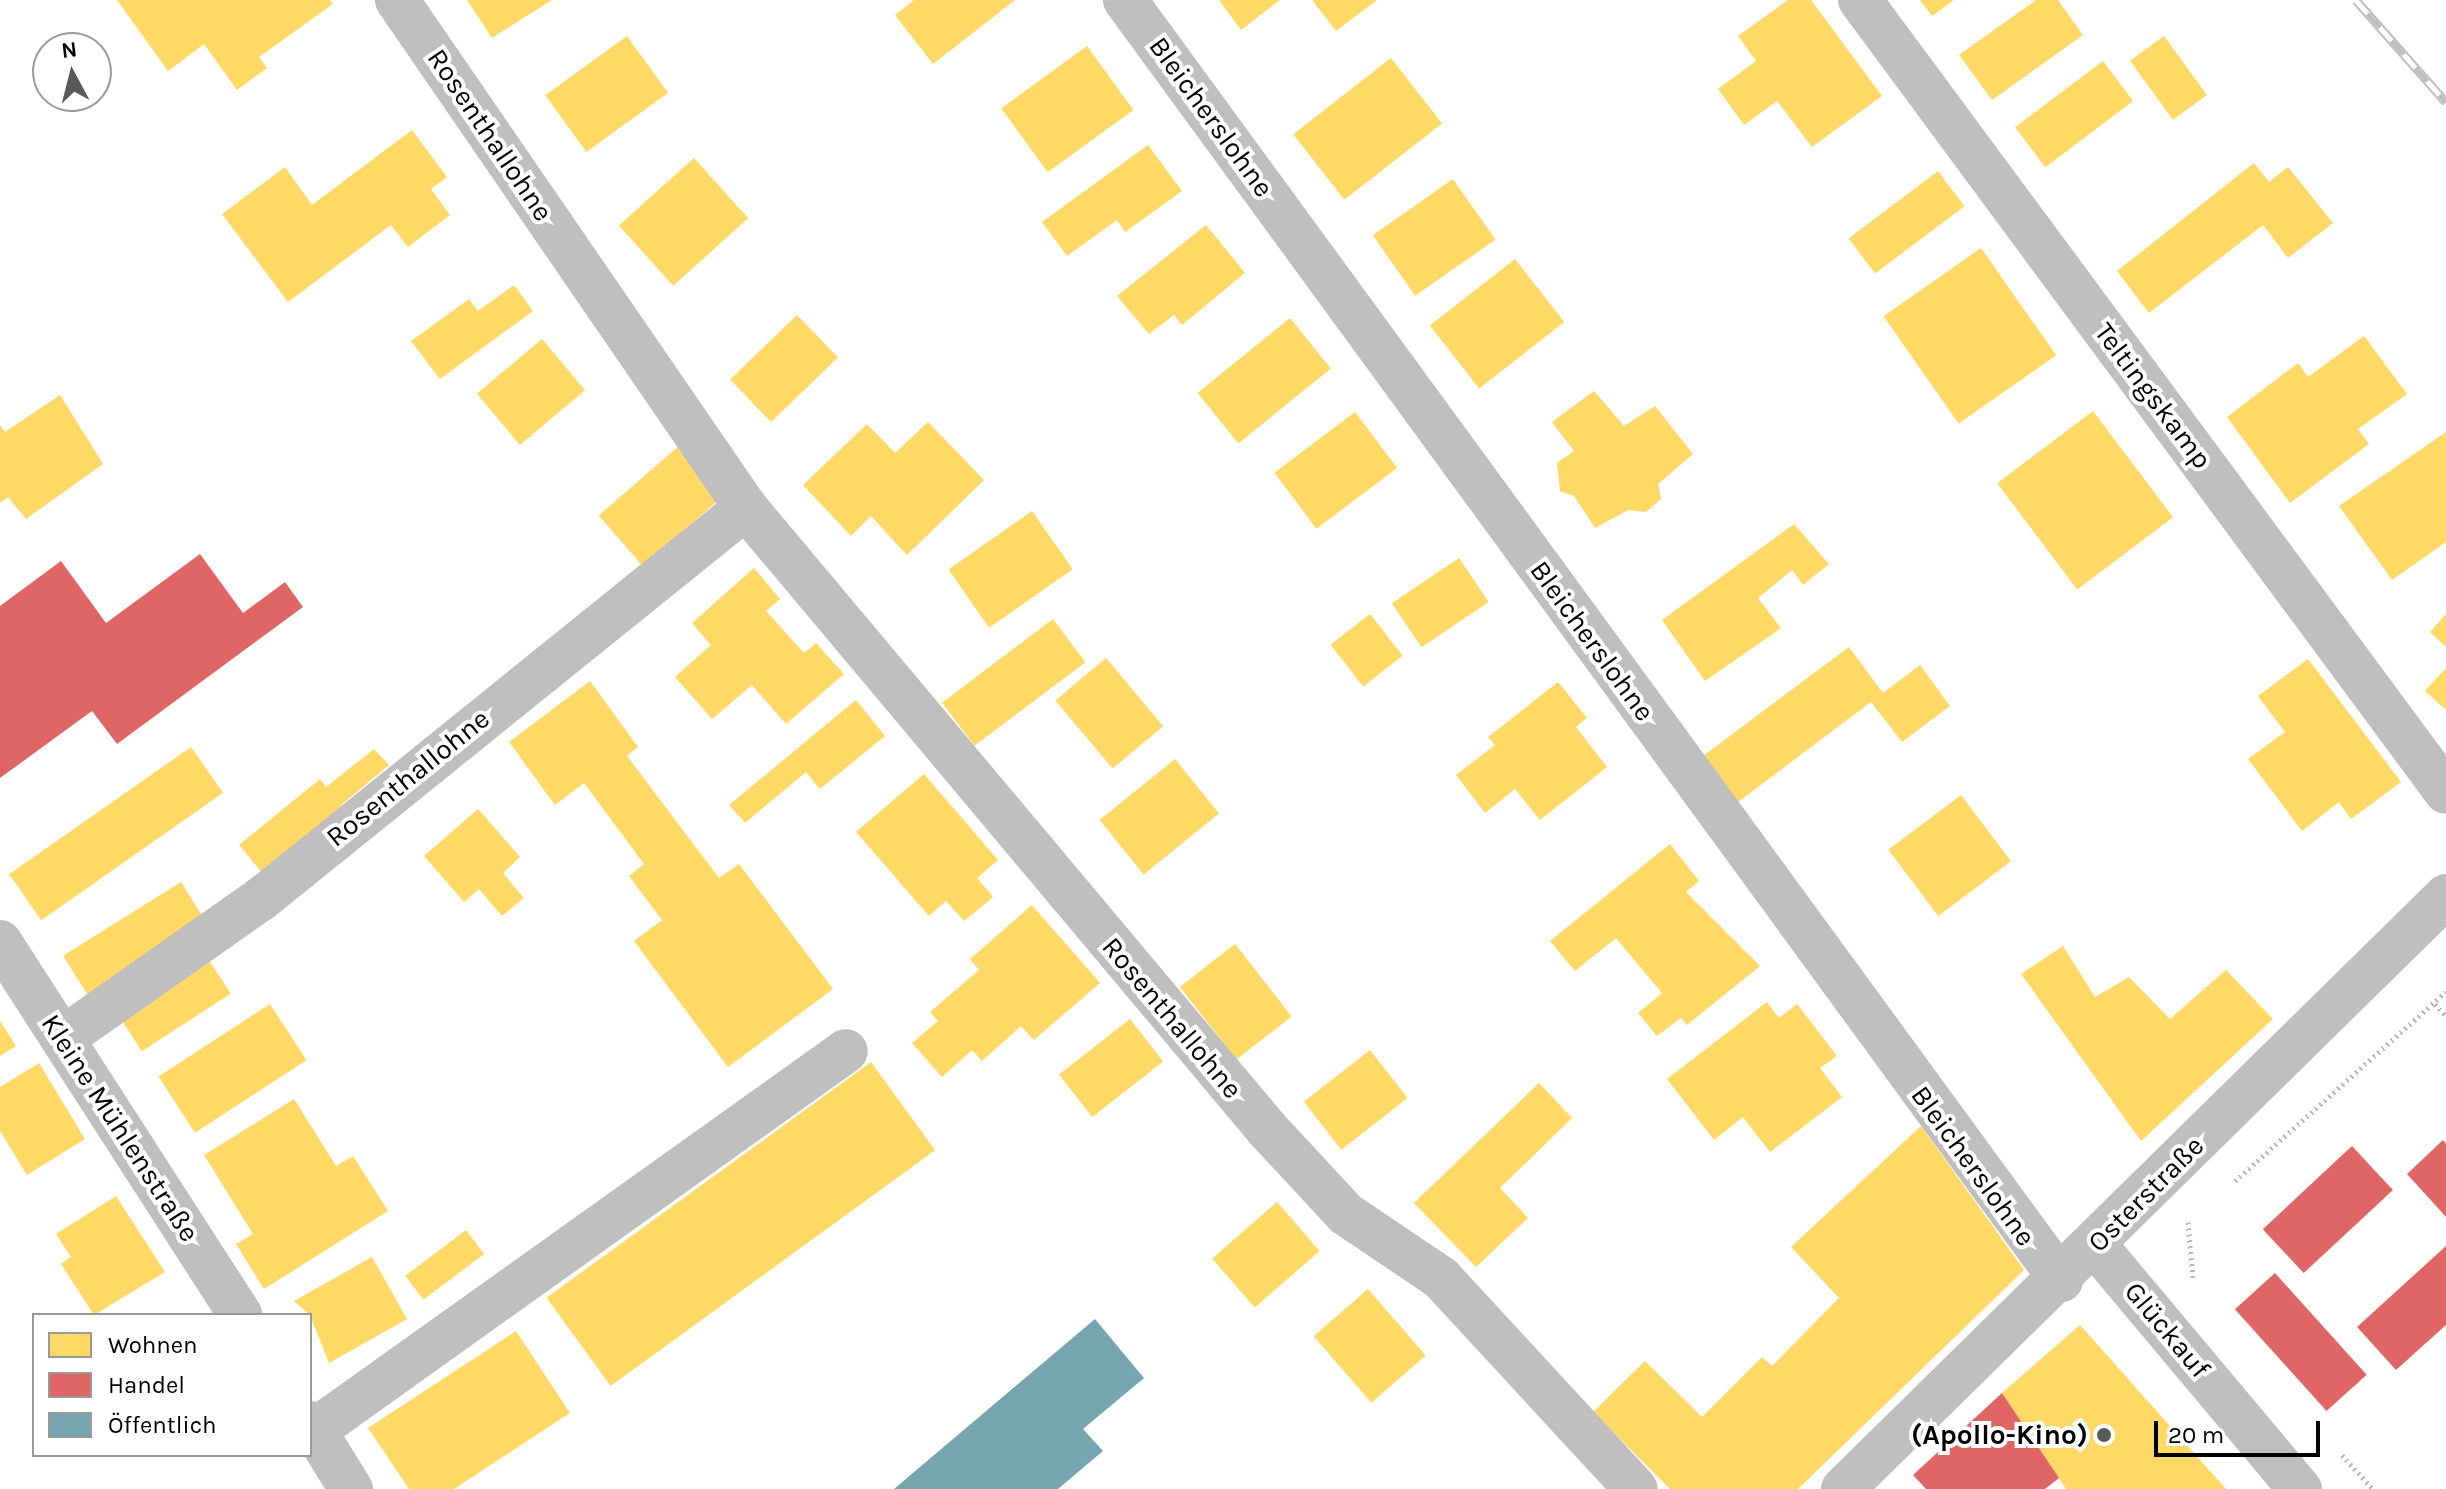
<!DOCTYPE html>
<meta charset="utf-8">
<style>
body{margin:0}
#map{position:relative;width:2446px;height:1489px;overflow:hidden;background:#fff;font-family:Karla,sans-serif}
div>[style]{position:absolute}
.homes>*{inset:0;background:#ffd966;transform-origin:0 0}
.shops>*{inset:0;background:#e06666;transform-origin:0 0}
.public>*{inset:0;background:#76a5af}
.path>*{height:5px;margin-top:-2.5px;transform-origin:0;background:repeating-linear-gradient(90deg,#b9b9b9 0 2px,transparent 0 6px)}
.minor>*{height:44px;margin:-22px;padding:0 22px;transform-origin:22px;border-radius:22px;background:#bebebe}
.rail>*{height:9px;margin-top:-4.5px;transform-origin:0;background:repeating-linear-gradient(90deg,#fff 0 18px,#bebebe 0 36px);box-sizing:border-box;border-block:2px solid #bebebe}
.dots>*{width:22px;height:22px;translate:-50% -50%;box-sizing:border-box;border:4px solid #fff;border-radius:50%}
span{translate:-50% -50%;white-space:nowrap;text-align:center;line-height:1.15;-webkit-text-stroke:8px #fff;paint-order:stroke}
.street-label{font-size:28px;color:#000}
.poi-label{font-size:28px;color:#000;font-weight:700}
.right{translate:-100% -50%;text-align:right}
.legend{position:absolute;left:32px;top:1313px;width:280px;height:144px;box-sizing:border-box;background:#fff;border:2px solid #999;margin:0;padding:10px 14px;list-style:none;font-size:24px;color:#000}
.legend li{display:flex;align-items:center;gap:16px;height:40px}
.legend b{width:40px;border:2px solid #999}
.north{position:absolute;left:32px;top:32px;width:80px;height:80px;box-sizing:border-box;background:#fff;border:2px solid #999;border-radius:50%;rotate:353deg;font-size:22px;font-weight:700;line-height:32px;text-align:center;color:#000}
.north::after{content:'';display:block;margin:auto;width:28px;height:36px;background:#595959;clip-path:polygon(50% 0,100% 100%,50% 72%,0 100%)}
.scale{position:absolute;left:2154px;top:1421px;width:166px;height:36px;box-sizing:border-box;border:4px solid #000;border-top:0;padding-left:10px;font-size:24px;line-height:28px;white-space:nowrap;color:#000;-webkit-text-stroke:6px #fff;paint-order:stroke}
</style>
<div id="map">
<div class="homes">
<i style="clip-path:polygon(117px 0,330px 0,333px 4px,259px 57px,267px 68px,237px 90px,204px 44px,168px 71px)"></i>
<i style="clip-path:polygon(467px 0,552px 0,492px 38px)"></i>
<i style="clip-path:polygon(914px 0,1015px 0,933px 64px,895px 15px)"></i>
<i style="clip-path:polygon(1219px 0,1280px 0,1241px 30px)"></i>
<i style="clip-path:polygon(1312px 0,1377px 0,1336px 31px)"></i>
<i style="clip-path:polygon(1788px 0,1811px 0,1882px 96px,1812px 147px,1777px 101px,1744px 125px,1718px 89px,1756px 61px,1738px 36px)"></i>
<i style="clip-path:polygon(1920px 0,1954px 0,1932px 16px)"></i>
<i style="clip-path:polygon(2036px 0,2058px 0,2083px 35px,1992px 100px,1959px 55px)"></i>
<i style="left:627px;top:36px;width:70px;height:101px;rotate:54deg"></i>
<i style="left:2164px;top:36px;width:73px;height:42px;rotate:54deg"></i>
<i style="left:1087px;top:46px;width:79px;height:106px;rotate:54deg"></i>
<i style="left:1391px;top:58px;width:83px;height:124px;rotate:52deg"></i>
<i style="left:2103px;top:61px;width:50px;height:110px;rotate:53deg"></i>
<i style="clip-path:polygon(412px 130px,447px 177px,431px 189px,450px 215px,408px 247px,391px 225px,288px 302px,222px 214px,285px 167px,312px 205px)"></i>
<i style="clip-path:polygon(1148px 145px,1182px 191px,1125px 232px,1117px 220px,1067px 256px,1042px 222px)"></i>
<i style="left:694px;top:158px;width:81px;height:101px;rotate:48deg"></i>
<i style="clip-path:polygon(2254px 163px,2269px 182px,2288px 167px,2333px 223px,2288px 258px,2263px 225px,2149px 313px,2117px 271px)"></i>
<i style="left:1938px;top:171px;width:44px;height:112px;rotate:53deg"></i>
<i style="left:1453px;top:179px;width:74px;height:98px;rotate:55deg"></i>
<i style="clip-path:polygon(1206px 225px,1245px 273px,1182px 325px,1174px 315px,1149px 334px,1117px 296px)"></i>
<i style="left:1981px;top:248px;width:131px;height:119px;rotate:55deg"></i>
<i style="left:1515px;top:259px;width:80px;height:108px;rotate:52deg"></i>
<i style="clip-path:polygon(514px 285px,533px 311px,440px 379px,411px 341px,469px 299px,478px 311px)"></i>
<i style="left:797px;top:315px;width:59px;height:93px;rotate:46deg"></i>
<i style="left:1290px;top:318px;width:65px;height:119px;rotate:51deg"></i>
<i style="clip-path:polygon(2364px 336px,2407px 394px,2358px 429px,2369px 444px,2290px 503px,2227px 417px,2298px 363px,2308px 377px)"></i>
<i style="left:542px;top:339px;width:67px;height:85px;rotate:50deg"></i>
<i style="clip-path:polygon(1594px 391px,1624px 426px,1655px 406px,1693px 454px,1658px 484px,1661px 499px,1646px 512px,1628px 510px,1595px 528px,1574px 496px,1560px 491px,1557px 463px,1574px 451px,1552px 422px)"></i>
<i style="clip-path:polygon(60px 395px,103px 464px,26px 519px,8px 497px,0 503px,0 425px,5px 432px)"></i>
<i style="left:2093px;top:411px;width:133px;height:120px;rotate:53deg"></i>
<i style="left:1355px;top:412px;width:70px;height:101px;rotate:53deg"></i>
<i style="clip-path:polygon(928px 422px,984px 480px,907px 555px,871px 516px,851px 536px,803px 485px,867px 424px,895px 453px)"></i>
<i style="clip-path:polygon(2446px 432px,2446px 542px,2392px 580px,2339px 506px)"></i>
<i style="left:681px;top:444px;width:67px;height:109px;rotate:49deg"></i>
<i style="left:1032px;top:511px;width:71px;height:102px;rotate:55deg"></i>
<i style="clip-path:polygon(1794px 524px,1829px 564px,1803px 585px,1792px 570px,1758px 598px,1781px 628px,1705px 681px,1662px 620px)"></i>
<i style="left:1459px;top:558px;width:53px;height:81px;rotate:56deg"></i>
<i style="clip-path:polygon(754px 568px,780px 599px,766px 611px,804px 653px,816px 643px,844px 674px,786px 724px,752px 685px,712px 719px,675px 677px,711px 645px,692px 623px)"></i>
<i style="left:1370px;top:614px;width:53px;height:50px;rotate:52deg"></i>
<i style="clip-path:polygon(2446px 614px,2446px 647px,2430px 632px)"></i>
<i style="left:1053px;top:619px;width:54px;height:139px;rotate:53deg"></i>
<i style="clip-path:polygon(1849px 647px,1883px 693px,1920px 665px,1950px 706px,1902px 742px,1871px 702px,1734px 805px,1699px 759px)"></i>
<i style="left:1106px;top:658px;width:89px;height:66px;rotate:50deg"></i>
<i style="clip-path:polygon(2308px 659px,2401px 782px,2351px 819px,2339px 802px,2302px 831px,2248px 759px,2285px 732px,2258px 696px)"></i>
<i style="clip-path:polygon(2446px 668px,2446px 710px,2425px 691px)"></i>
<i style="clip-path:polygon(590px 681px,638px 747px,627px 756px,719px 878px,739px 864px,833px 989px,728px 1067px,634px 941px,662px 920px,629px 876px,644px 864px,584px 783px,555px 805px,509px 742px)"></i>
<i style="clip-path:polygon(1558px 682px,1587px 718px,1576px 727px,1607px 767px,1540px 820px,1515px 789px,1485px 813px,1456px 775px,1495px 745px,1488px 737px)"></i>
<i style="clip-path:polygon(856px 700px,885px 736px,820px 789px,806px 772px,745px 823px,729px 805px)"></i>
<i style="left:191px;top:747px;width:56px;height:222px;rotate:55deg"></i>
<i style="clip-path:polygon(374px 749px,389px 765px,341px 805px,349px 814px,268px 880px,239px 845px,320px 779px,326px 787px)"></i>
<i style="left:1175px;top:759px;width:70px;height:97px;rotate:51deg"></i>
<i style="clip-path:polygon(924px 774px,998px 860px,977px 878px,993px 897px,964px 921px,946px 901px,929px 916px,856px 832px)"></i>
<i style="left:1961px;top:795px;width:83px;height:91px;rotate:53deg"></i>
<i style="clip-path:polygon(478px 809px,520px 857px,503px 873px,524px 898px,502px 916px,479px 889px,464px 902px,424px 856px)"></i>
<i style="clip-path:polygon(1670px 844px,1699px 881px,1686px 892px,1760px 966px,1687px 1025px,1681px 1018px,1657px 1036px,1638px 1013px,1662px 993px,1616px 938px,1575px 971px,1550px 941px)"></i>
<i style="left:181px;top:882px;width:58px;height:139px;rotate:58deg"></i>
<i style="clip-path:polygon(1032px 905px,1100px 983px,1034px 1040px,1021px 1026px,982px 1061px,972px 1050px,942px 1077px,912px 1043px,938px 1021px,930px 1012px,979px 970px,970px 959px)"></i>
<i style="left:1235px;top:944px;width:92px;height:70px;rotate:52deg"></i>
<i style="clip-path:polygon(2063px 946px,2095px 997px,2129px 977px,2170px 1019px,2226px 970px,2273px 1019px,2141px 1141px,2021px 974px)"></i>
<i style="left:209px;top:960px;width:40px;height:106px;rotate:57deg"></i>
<i style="clip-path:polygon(1767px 1002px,1779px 1018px,1797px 1004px,1837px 1056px,1820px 1068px,1842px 1097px,1770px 1152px,1743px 1117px,1714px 1140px,1667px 1079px)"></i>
<i style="left:270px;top:1004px;width:67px;height:133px;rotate:57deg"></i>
<i style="left:1130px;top:1019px;width:54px;height:90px;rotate:52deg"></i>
<i style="clip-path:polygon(0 1021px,16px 1046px,0 1056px)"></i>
<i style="left:1370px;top:1050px;width:61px;height:84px;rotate:52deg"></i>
<i style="left:871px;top:1062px;width:109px;height:401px;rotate:54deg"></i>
<i style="clip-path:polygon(39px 1063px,85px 1139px,27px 1175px,0 1131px,0 1087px)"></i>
<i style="clip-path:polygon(1539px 1083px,1572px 1118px,1500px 1188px,1528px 1218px,1476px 1267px,1414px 1203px)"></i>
<i style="clip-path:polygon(294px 1099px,336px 1166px,353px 1156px,388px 1211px,264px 1289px,236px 1244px,253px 1234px,204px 1155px)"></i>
<i style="clip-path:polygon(1921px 1126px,2024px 1270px,1798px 1489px,1670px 1489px,1593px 1412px,1645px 1361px,1702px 1417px,1762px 1357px,1772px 1366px,1839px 1298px,1791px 1247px)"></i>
<i style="clip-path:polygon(116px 1196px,165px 1272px,94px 1315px,61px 1264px,71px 1257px,56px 1234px)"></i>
<i style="left:1277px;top:1202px;width:65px;height:86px;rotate:49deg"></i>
<i style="left:466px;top:1230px;width:30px;height:76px;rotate:53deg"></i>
<i style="clip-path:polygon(372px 1257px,407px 1319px,329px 1363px,310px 1315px,294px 1301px)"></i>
<i style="left:1368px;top:1289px;width:88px;height:72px;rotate:49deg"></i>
<i style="clip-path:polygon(2080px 1325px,2226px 1489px,2066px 1489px,2002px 1393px)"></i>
<i style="clip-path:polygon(516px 1331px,570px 1413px,454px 1489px,409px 1489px,368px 1428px)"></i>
</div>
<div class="shops">
<i style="clip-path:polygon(200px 554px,243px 613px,285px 582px,303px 607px,117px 744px,92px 711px,0 778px,0 606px,61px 561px,106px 623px)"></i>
<i style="clip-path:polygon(2443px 1140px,2446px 1144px,2446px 1217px,2407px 1174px)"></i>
<i style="left:2352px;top:1146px;width:60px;height:122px;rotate:47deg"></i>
<i style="clip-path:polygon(2446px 1246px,2446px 1325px,2396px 1370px,2357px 1327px)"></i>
<i style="left:2275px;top:1273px;width:137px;height:54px;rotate:48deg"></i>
<i style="clip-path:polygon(2002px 1393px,2059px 1478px,2045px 1489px,1926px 1489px,1913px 1475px)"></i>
</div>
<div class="public">
<i style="clip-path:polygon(1095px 1319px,1144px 1378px,1083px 1429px,1103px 1451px,1058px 1489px,894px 1489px)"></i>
</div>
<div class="path">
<i style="left:2435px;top:1004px;width:16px;rotate:47deg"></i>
<i style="left:2235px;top:1181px;width:283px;rotate:-41.9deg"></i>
<i style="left:2188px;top:1222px;width:57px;rotate:85deg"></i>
<i style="left:2342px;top:1455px;width:46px;rotate:47.6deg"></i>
</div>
<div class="minor">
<i style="left:397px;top:0;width:616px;rotate:55.51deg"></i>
<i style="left:746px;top:508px;width:811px;rotate:50deg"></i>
<i style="left:1267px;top:1129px;width:116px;rotate:47.1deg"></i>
<i style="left:1346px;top:1214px;width:115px;rotate:34deg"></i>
<i style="left:1441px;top:1278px;width:287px;rotate:47.3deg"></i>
<i style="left:1125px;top:0;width:1586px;rotate:53.82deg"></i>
<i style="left:1860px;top:0;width:985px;rotate:53.5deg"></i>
<i style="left:0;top:942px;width:444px;rotate:57.2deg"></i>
<i style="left:63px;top:1038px;width:242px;rotate:-35.1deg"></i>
<i style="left:261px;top:899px;width:623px;rotate:-38.88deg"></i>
<i style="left:2095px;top:1245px;width:319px;rotate:50deg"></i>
<i style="left:310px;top:1423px;width:78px;rotate:58.2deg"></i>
<i style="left:315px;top:1430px;width:652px;rotate:-35.52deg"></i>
<i style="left:1843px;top:1489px;width:846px;rotate:-44.52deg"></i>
</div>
<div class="rail">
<i style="left:2356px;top:0;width:136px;rotate:48.6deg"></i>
</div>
<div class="dots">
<i style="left:2104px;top:1435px;background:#595959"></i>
</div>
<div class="street-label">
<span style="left:1211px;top:117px;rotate:54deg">Bleicherslohne</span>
<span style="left:490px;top:135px;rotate:56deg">Rosenthallohne</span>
<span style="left:2153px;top:396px;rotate:53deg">Teltingskamp</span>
<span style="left:1592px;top:641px;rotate:54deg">Bleicherslohne</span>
<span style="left:408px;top:778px;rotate:-39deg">Rosenthallohne</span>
<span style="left:1172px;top:1018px;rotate:50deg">Rosenthallohne</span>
<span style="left:120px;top:1128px;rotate:57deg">Kleine Mühlenstraße</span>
<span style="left:1973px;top:1166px;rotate:54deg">Bleicherslohne</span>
<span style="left:2146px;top:1194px;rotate:-45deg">Osterstraße</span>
<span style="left:2167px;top:1330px;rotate:50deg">Glückauf</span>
</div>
<div class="poi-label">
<span class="right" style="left:2088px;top:1435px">(Apollo-Kino)</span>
</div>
<ul class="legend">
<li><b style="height:22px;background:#ffd966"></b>Wohnen</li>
<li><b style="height:22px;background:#e06666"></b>Handel</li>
<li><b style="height:22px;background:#76a5af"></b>Öffentlich</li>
</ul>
<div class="north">N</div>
<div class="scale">20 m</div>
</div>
